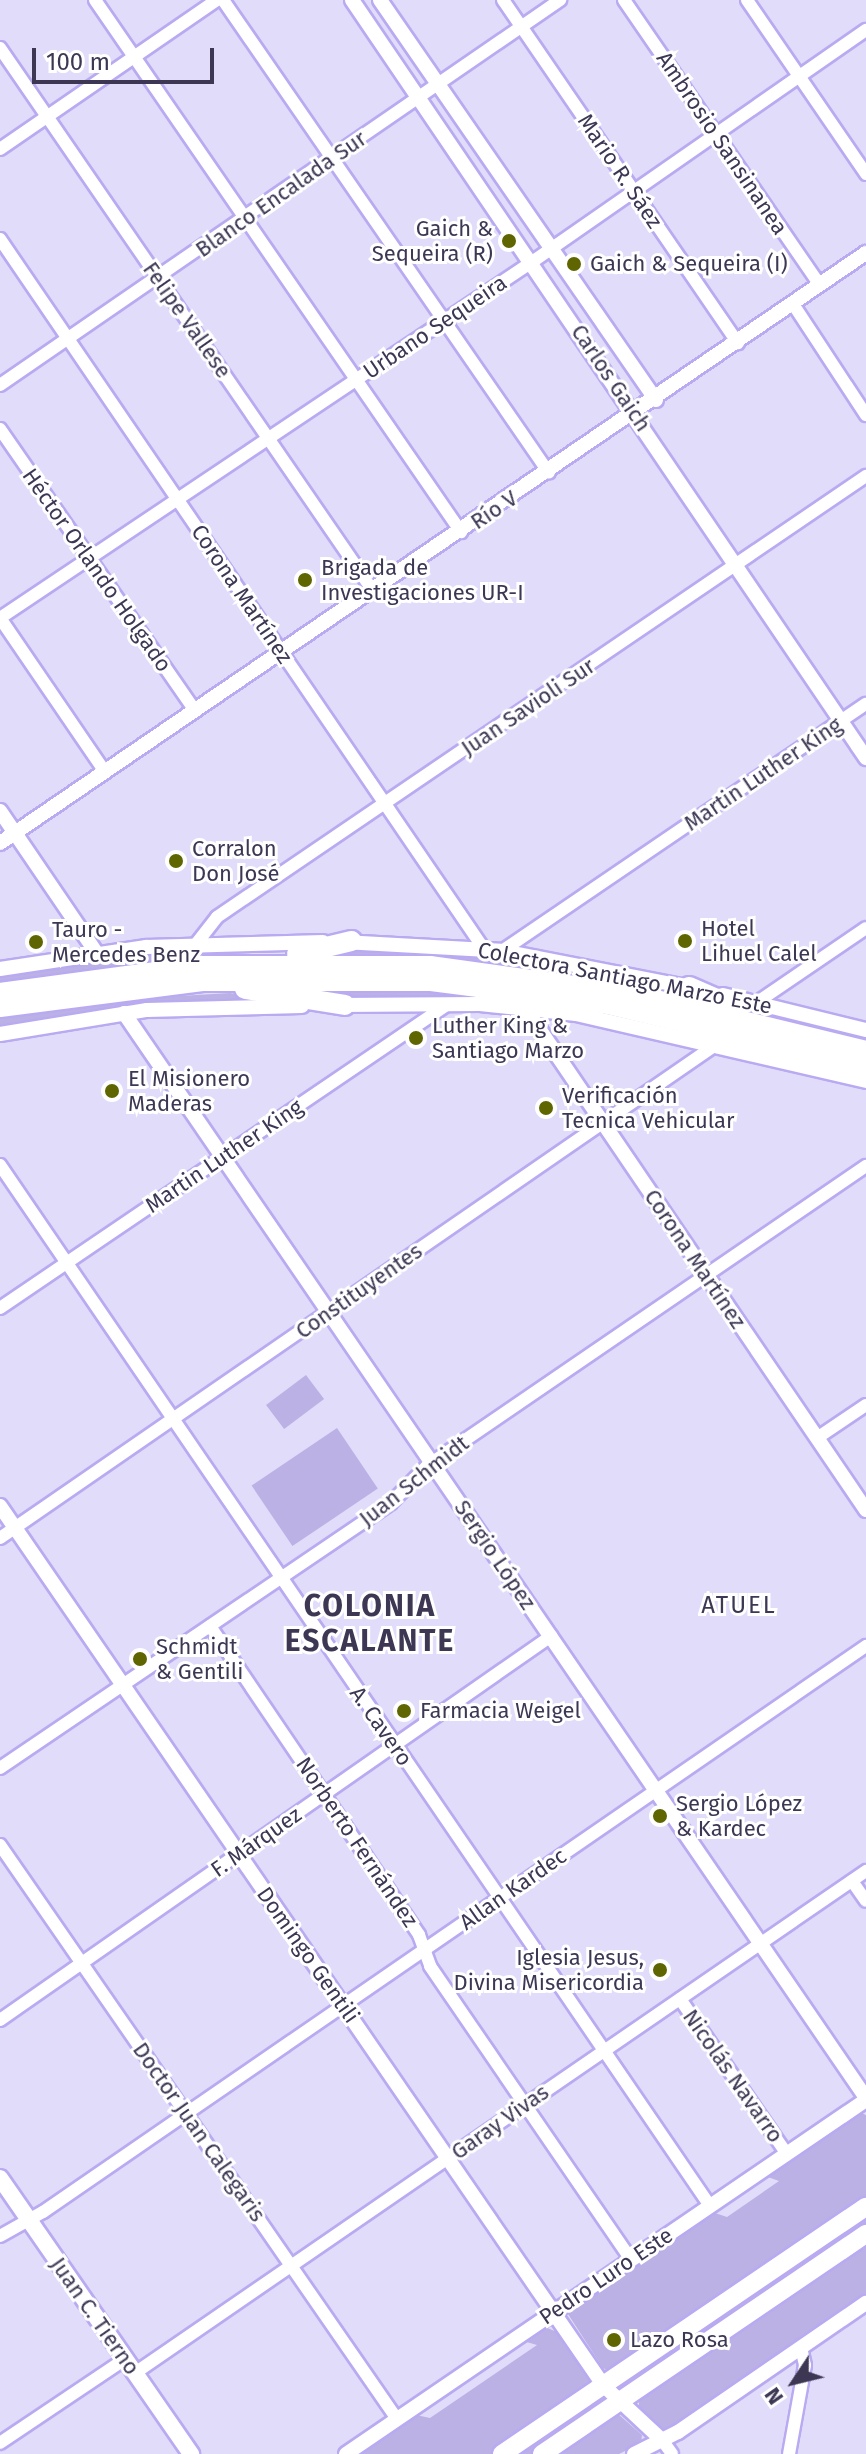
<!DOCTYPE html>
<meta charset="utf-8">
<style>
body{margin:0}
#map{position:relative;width:866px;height:2454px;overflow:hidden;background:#e1dcfa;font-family:"Fira Sans",sans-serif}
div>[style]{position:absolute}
.green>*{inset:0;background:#bbb1e5;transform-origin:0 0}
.roads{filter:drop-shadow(2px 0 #b9aaf1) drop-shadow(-2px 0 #b9aaf1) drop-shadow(0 2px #b9aaf1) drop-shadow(0 -2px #b9aaf1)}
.minor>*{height:12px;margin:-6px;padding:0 6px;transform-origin:6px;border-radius:6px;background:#fff}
.tertiary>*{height:14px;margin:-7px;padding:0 7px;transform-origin:7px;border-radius:7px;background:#fff}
.secondary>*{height:16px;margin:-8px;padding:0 8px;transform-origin:8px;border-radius:8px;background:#fff}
.primary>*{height:18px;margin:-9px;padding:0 9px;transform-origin:9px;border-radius:9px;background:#fff}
.trunk>*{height:20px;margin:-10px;padding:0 10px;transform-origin:10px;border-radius:10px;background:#fff}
.dots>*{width:22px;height:22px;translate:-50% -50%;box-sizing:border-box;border:4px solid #fff;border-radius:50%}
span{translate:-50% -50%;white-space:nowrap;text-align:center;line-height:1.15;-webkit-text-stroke:6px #fff;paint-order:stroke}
.street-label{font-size:22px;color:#3d3754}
.poi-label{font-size:22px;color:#3d3754}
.right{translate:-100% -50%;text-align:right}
.left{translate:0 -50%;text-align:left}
.neighbourhood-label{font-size:24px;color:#3d3754;letter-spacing:2px}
.district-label{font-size:30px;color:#3d3754;font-weight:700;letter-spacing:2px}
.north{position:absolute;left:754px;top:2342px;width:80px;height:80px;-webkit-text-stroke:6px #fff;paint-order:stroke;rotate:235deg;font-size:22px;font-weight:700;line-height:32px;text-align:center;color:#3d3754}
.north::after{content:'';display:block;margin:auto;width:28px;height:36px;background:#3d3754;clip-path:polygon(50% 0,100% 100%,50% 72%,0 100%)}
.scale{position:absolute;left:32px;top:48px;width:182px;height:36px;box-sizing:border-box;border:4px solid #3d3754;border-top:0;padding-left:10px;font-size:24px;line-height:28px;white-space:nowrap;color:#3d3754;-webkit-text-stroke:6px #fff;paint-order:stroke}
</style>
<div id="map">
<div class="green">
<i style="clip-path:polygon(359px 948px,481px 955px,544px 965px,720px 1004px,468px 961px,316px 957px)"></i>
<i style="clip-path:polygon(194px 950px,309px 950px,199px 954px,0 985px,0 976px,86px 959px)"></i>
<i style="clip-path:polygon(271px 985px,402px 986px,646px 1021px,355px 1000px)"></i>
<i style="clip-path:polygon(230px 993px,270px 1000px,169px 1002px,0 1028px,0 1013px,79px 1002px)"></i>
<i style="left:306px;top:1375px;width:30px;height:50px;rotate:53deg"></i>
<i style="left:337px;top:1428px;width:73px;height:103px;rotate:56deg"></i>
<i style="clip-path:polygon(859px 2112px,866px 2115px,866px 2200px,611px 2372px,603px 2368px,566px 2311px,712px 2212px,727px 2217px,779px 2181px,765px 2176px)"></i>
<i style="clip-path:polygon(866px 2214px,866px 2228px,623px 2392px,616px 2386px)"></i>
<i style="clip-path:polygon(866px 2242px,866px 2295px,665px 2431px,639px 2410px,639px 2397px)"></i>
<i style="clip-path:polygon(545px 2327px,557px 2332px,592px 2383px,493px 2454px,358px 2454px,416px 2415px,430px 2418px,537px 2345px,523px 2341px)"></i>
<i style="clip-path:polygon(600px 2398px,532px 2454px,512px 2454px)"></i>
<i style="clip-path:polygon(617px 2413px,642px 2435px,641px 2443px,619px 2454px,553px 2454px)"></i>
</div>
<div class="roads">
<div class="minor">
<i style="left:95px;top:0;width:646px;rotate:55.47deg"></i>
<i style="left:223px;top:0;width:574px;rotate:55.42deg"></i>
<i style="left:503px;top:0;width:416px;rotate:55.6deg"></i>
<i style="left:624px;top:0;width:346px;rotate:55.5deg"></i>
<i style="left:747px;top:0;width:211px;rotate:55.6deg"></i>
<i style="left:0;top:48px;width:659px;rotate:55.51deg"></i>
<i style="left:0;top:149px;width:263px;rotate:-34.5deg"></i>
<i style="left:0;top:239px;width:859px;rotate:55.72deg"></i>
<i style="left:793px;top:304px;width:133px;rotate:56.7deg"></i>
<i style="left:0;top:385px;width:680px;rotate:-34.51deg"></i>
<i style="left:0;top:429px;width:343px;rotate:55.3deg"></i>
<i style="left:0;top:618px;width:640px;rotate:-33.79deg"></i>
<i style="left:532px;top:262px;width:407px;rotate:-34.8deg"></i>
<i style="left:0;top:618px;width:186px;rotate:55.7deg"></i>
<i style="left:196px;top:944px;width:34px;rotate:-52deg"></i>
<i style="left:217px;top:917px;width:785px;rotate:-34.2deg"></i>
<i style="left:502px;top:951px;width:440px;rotate:-34.2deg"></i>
<i style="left:756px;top:1003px;width:133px;rotate:-34.3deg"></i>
<i style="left:0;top:1165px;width:1260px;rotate:55.7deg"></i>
<i style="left:0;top:1308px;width:541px;rotate:-34.16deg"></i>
<i style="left:817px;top:1438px;width:59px;rotate:-34deg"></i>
<i style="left:0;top:1538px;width:871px;rotate:-34.57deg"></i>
<i style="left:210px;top:1626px;width:373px;rotate:55.9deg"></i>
<i style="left:419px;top:1935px;width:33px;rotate:70deg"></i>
<i style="left:430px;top:1966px;width:356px;rotate:55.6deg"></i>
<i style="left:0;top:1768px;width:472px;rotate:-34.1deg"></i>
<i style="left:391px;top:1503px;width:52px;rotate:-45.8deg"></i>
<i style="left:427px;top:1466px;width:532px;rotate:-34.35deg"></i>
<i style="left:0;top:1845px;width:698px;rotate:55.33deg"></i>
<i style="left:852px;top:1881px;width:24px;rotate:55deg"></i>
<i style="left:680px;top:1999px;width:188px;rotate:55.4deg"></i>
<i style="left:0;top:2020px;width:672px;rotate:-34.87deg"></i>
<i style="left:0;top:2236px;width:49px;rotate:-29.2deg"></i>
<i style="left:43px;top:2212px;width:999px;rotate:-34.52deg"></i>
<i style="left:135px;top:2373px;width:887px;rotate:-34.48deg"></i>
<i style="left:662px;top:2440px;width:17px;rotate:54deg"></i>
<i style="left:0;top:2443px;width:151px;rotate:-33.9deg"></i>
<i style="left:789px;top:2454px;width:90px;rotate:-79.8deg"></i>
<i style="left:805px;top:2365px;width:17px;rotate:-103deg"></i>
</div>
<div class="tertiary">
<i style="left:352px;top:0;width:916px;rotate:55.86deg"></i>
<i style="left:380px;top:0;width:486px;rotate:55.4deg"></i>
<i style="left:0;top:811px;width:171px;rotate:55.8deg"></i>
<i style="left:0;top:843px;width:1048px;rotate:-34.27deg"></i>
<i style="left:343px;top:942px;width:159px;rotate:3.2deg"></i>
<i style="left:502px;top:951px;width:200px;rotate:11deg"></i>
<i style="left:0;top:969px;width:148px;rotate:-8.6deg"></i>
<i style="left:146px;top:947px;width:177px;rotate:-1.6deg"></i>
<i style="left:723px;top:995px;width:147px;rotate:13.8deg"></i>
<i style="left:338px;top:1005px;width:142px;rotate:-0.4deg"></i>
<i style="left:480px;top:1004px;width:97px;rotate:5.9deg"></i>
<i style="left:576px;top:1014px;width:298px;rotate:13deg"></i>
<i style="left:525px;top:1008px;width:607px;rotate:55.81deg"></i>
<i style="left:124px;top:1013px;width:1314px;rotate:55.63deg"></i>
<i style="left:0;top:1034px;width:149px;rotate:-9.3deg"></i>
<i style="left:147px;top:1010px;width:155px;rotate:-1.5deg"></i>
<i style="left:0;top:1506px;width:1067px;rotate:55.54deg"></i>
<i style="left:604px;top:2386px;width:79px;rotate:43deg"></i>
<i style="left:346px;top:2454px;width:629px;rotate:-34.25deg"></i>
<i style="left:634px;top:2454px;width:49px;rotate:-26.6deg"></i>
<i style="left:678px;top:2432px;width:228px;rotate:-34.5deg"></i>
</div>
<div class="secondary">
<i style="left:0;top:2178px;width:336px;rotate:55.3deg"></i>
</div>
<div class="primary">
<i style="left:502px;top:2454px;width:440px;rotate:-34.2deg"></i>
<i style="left:542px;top:2454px;width:392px;rotate:-34.2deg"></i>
</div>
<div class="trunk">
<i style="left:297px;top:954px;width:56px;rotate:-13.5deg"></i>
<i style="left:689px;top:987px;width:50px;rotate:23.5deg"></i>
<i style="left:245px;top:989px;width:101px;rotate:9.1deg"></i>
<i style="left:0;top:993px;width:203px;rotate:-7.7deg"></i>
<i style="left:201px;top:966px;width:229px"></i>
<i style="left:430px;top:966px;width:203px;rotate:7.9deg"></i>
<i style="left:631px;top:994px;width:242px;rotate:13.6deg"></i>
<i style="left:0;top:1007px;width:204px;rotate:-7.3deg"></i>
<i style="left:202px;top:981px;width:229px"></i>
<i style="left:431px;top:981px;width:178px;rotate:7.4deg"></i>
<i style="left:608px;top:1004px;width:265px;rotate:13.5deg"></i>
</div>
</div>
<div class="dots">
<i style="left:509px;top:241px;background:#5f6501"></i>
<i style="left:574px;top:264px;background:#5f6501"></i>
<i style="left:305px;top:580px;background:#5f6501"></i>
<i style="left:176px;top:861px;background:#5f6501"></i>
<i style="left:685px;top:941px;background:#5f6501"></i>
<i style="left:36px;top:942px;background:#5f6501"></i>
<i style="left:416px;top:1038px;background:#5f6501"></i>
<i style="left:112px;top:1091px;background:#5f6501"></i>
<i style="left:546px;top:1108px;background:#5f6501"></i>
<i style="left:140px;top:1659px;background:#5f6501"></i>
<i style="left:404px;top:1711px;background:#5f6501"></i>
<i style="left:660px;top:1816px;background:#5f6501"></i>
<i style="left:660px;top:1970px;background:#5f6501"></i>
<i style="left:614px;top:2340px;background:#5f6501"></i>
</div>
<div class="street-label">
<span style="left:722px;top:143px;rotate:56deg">Ambrosio Sansinanea</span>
<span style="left:620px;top:171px;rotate:56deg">Mario R. Sáez</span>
<span style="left:281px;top:194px;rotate:-35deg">Blanco Encalada Sur</span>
<span style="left:187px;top:320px;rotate:55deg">Felipe Vallese</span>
<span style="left:435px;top:327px;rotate:-34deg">Urbano Sequeira</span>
<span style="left:611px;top:378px;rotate:56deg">Carlos Gaich</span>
<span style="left:494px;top:510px;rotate:-34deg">Río V</span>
<span style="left:97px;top:570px;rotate:55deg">Héctor Orlando Holgado</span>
<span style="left:242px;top:594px;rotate:56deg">Corona Martínez</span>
<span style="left:528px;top:707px;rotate:-34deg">Juan Savioli Sur</span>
<span style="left:763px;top:774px;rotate:-34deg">Martin Luther King</span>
<span style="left:625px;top:978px;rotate:11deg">Colectora Santiago Marzo Este</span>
<span style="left:224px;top:1156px;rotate:-34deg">Martin Luther King</span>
<span style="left:695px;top:1259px;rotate:56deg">Corona Martínez</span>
<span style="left:359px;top:1291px;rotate:-35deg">Constituyentes</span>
<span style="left:414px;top:1481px;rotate:-38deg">Juan Schmidt</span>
<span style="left:495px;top:1555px;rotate:56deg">Sergio López</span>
<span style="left:381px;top:1726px;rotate:55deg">A. Cavero</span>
<span style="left:256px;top:1842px;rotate:-35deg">F. Márquez</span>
<span style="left:357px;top:1842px;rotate:56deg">Norberto Fernández</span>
<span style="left:513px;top:1889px;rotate:-35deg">Allan Kardec</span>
<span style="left:308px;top:1955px;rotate:55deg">Domingo Gentili</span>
<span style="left:733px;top:2076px;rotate:55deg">Nicolás Navarro</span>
<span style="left:500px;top:2122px;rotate:-35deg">Garay Vivas</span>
<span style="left:199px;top:2132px;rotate:55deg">Doctor Juan Calegaris</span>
<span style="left:606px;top:2276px;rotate:-34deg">Pedro Luro Este</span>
<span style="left:95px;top:2316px;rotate:55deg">Juan C. Tierno</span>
</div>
<div class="poi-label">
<span class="right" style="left:493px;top:241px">Gaich &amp;<br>Sequeira (R)</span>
<span class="left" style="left:590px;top:264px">Gaich &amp; Sequeira (I)</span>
<span class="left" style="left:321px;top:580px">Brigada de<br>Investigaciones UR-I</span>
<span class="left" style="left:192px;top:861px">Corralon<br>Don José</span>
<span class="left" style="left:701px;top:941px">Hotel<br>Lihuel Calel</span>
<span class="left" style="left:52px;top:942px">Tauro -<br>Mercedes Benz</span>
<span class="left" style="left:432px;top:1038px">Luther King &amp;<br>Santiago Marzo</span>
<span class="left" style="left:128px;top:1091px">El Misionero<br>Maderas</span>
<span class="left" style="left:562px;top:1108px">Verificación<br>Tecnica Vehicular</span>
<span class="left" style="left:156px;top:1659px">Schmidt<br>&amp; Gentili</span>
<span class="left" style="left:420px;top:1711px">Farmacia Weigel</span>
<span class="left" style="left:676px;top:1816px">Sergio López<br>&amp; Kardec</span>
<span class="right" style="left:644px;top:1970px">Iglesia Jesus,<br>Divina Misericordia</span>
<span class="left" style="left:630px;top:2340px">Lazo Rosa</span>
</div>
<div class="neighbourhood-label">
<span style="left:739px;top:1606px">ATUEL</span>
</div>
<div class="district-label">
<span style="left:370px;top:1623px">COLONIA<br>ESCALANTE</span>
</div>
<div class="north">N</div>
<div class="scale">100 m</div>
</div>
